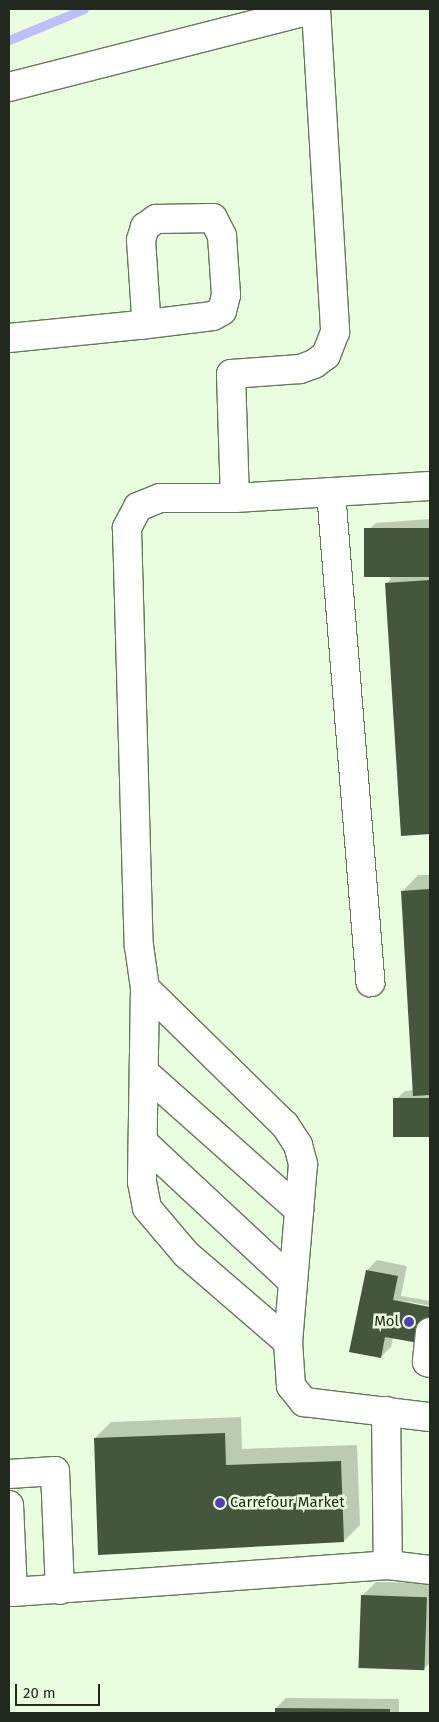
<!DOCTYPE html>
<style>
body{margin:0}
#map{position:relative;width:439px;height:1722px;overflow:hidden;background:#e8fede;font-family:"Fira Sans",sans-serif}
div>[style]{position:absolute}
.shadow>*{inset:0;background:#0003}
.stream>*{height:9px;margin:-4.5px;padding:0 4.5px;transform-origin:4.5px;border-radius:4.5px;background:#bcbffa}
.building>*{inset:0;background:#44563c;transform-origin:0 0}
.roads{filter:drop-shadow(1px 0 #65785d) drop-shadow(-1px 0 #65785d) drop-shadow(0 1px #65785d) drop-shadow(0 -1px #65785d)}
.minor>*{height:28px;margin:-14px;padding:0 14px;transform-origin:14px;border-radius:14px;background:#fff}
.dots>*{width:14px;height:14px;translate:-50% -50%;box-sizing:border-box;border:2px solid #e8fede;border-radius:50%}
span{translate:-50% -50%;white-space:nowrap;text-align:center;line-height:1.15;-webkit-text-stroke:5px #e8fede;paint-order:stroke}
.poi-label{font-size:15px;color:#222a1f}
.right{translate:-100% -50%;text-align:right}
.left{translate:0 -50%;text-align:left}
.frame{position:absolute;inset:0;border:10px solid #222a1f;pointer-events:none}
.scale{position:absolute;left:15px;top:1684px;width:85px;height:22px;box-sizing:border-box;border:2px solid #222a1f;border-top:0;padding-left:6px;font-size:15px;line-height:18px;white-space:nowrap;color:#222a1f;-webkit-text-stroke:4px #e8fede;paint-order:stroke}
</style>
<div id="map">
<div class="shadow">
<i style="clip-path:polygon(430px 519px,430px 833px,402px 834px,386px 584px,391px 579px,365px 533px,376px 523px)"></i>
<i style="clip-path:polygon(418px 875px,430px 875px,430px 1136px,396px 1137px,394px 1101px,405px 1091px,414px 1090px,402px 892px)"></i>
<i style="clip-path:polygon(377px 1260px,407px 1266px,401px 1296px,430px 1301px,430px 1306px,400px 1300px,430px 1308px,430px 1344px,393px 1337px,391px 1347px,381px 1357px,367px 1270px)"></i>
<i style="clip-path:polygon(241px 1417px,242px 1449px,357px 1445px,360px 1525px,344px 1541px,95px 1438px,111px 1422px)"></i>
<i style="clip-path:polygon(376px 1582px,430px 1583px,430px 1663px,425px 1668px,363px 1595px)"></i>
<i style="clip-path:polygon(286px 1698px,399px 1699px,399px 1713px,276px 1713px,276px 1708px)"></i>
</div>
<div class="stream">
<i style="left:9px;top:40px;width:81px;rotate:-22.5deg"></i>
</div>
<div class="building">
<i style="left:430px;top:528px;width:49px;height:66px;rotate:90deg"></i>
<i style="clip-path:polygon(430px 580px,430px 834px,401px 836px,385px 583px)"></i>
<i style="clip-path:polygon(430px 889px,430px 1095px,413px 1096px,401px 891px)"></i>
<i style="left:430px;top:1098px;width:39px;height:37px;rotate:90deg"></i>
<i style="clip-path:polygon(366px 1270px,398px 1276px,393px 1300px,430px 1307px,430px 1345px,385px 1337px,381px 1358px,349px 1352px)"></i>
<i style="clip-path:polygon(225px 1433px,226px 1465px,341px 1461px,344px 1542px,98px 1555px,94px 1438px)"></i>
<i style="left:361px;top:1595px;width:66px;height:73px;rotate:2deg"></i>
<i style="clip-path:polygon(275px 1708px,390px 1709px,390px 1713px,275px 1713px)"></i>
</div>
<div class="roads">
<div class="minor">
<i style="left:316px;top:9px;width:324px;rotate:86.6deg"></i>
<i style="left:335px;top:332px;width:25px;rotate:111deg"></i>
<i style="left:326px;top:355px;width:15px;rotate:143deg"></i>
<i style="left:314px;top:364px;width:15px;rotate:160deg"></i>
<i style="left:300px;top:369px;width:69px;rotate:175.9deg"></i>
<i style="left:231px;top:374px;width:124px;rotate:88.2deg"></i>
<i style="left:235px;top:498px;width:195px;rotate:-3.5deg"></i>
<i style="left:9px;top:87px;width:315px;rotate:-14.3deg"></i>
<i style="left:9px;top:338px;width:132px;rotate:-5.7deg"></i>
<i style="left:140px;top:325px;width:12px;rotate:-59deg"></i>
<i style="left:146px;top:315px;width:75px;rotate:-93.8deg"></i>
<i style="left:141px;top:240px;width:14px;rotate:-73deg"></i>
<i style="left:145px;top:227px;width:14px;rotate:-36deg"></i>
<i style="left:156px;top:219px;width:57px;rotate:-1deg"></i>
<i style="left:213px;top:218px;width:20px;rotate:63deg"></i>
<i style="left:222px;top:236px;width:59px;rotate:86.1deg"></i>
<i style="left:226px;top:295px;width:16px;rotate:104deg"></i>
<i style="left:222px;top:311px;width:10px;rotate:151deg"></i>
<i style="left:213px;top:316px;width:74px;rotate:173deg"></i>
<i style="left:331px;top:492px;width:492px;rotate:85.4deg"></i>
<i style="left:235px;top:498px;width:75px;rotate:180deg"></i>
<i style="left:160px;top:498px;width:24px;rotate:158deg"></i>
<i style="left:138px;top:507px;width:24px;rotate:118deg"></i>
<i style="left:127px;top:528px;width:418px;rotate:88.4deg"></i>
<i style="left:139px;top:946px;width:42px;rotate:81.9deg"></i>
<i style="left:145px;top:988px;width:196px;rotate:44.4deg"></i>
<i style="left:285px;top:1125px;width:24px;rotate:57deg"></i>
<i style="left:298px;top:1145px;width:20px;rotate:75deg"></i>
<i style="left:303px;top:1164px;width:179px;rotate:94.8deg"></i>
<i style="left:288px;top:1342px;width:44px;rotate:86.1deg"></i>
<i style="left:291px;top:1386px;width:21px;rotate:51deg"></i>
<i style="left:304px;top:1402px;width:127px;rotate:6.8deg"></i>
<i style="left:145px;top:988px;width:194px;rotate:90.9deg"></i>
<i style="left:142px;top:1182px;width:26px;rotate:79deg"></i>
<i style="left:147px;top:1208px;width:60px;rotate:49.7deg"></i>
<i style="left:186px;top:1254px;width:135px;rotate:40.8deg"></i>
<i style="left:144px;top:1072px;width:208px;rotate:41.7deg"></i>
<i style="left:143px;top:1142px;width:205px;rotate:43deg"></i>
<i style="left:430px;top:1332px;width:30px;rotate:96deg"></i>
<i style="left:427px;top:1362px;width:3px;rotate:18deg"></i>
<i style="left:386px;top:1411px;width:154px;rotate:89.3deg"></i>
<i style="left:9px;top:1474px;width:46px;rotate:-3.7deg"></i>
<i style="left:55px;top:1471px;width:119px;rotate:87.6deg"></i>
<i style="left:9px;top:1505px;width:87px;rotate:87.4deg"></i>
<i style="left:13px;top:1592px;width:376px;rotate:-4.1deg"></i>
<i style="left:388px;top:1565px;width:42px;rotate:6.8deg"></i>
</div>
</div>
<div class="dots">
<i style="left:409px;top:1322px;background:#4f42b9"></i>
<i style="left:220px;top:1503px;background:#4f42b9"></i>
</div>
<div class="poi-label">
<span class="right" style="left:399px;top:1322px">Mol</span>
<span class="left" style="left:230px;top:1503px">Carrefour Market</span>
</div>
<div class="frame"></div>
<div class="scale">20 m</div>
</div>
